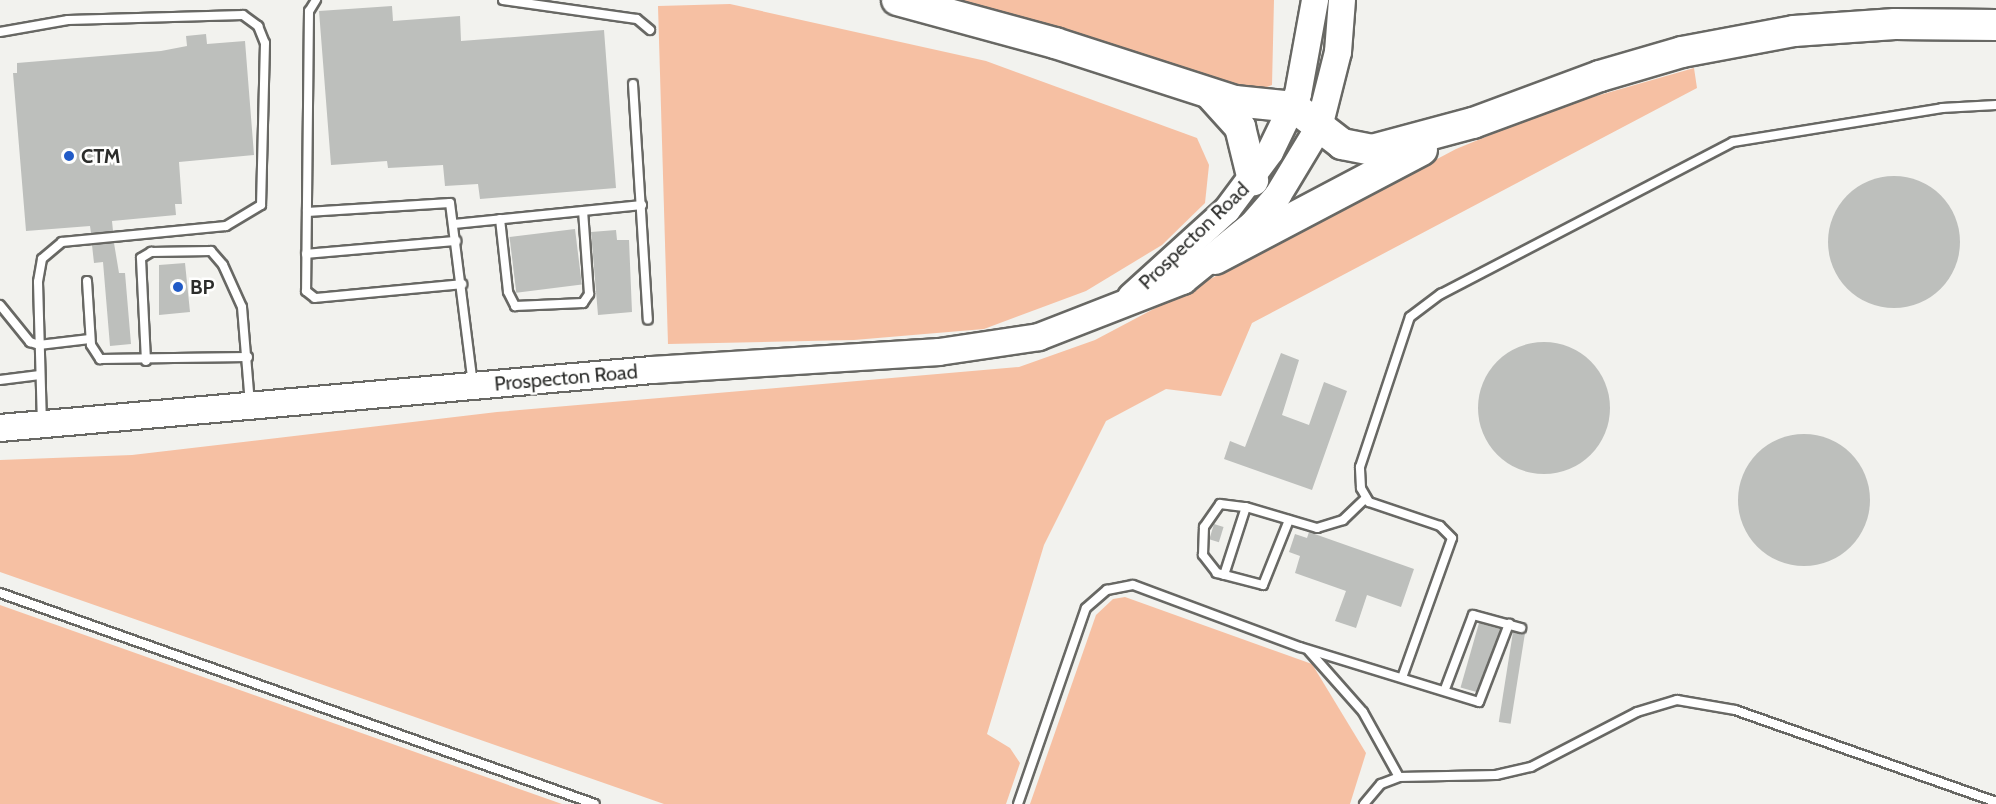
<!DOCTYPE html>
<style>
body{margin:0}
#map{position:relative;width:1996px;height:804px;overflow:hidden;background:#f2f2ee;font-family:Cabin,sans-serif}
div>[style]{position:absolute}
.green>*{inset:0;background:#f6c0a3}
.building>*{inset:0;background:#bdbfbc;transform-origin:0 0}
.round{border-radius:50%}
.roads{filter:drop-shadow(2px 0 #686864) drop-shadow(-2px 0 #686864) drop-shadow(0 2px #686864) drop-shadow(0 -2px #686864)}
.lane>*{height:8px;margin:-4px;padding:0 4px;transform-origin:4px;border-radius:4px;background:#fff}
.primary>*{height:26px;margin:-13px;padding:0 13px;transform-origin:13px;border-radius:13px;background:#fff}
.highway>*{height:30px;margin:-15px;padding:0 15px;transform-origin:15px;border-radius:15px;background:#fff}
.dots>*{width:16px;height:16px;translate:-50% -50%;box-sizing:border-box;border:3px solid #fffffe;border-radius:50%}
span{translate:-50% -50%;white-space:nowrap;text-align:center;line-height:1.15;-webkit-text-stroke:5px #fffffe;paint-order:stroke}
.poi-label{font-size:20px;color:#2c2d2b;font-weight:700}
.left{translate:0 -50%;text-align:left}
.street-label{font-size:20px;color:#2c2d2b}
</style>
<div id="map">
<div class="green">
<i style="clip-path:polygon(931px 0,1274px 0,1272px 85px,1237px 99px,1149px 58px,1039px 22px)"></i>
<i style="clip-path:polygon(730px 4px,986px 61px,1197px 138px,1209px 165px,1205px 203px,1162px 245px,1086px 291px,984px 329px,854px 340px,668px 344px,658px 6px)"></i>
<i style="clip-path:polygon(1694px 68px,1697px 88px,1252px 323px,1221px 396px,1166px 389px,1106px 421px,1044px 545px,987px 734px,1010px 748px,1020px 763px,1006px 804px,664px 804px,0 572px,0 460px,132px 455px,497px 412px,1019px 367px,1095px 340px,1456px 149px,1558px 107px)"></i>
<i style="clip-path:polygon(1125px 597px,1312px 664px,1366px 753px,1350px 804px,1030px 804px,1096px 615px,1113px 599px)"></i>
<i style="clip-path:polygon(0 605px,562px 804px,0 804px)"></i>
</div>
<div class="building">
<i style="clip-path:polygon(392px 6px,393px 21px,460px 16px,461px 41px,604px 30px,616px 188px,480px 199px,478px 184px,445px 186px,443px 165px,388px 168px,387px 161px,331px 165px,319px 11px)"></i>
<i style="clip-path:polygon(206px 34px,207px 44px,245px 41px,254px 155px,179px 162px,182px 204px,175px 204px,176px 215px,112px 221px,113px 231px,91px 233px,90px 226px,26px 231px,13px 73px,17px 73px,17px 63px,161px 51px,187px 46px,186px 36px)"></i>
<i class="round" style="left:1828px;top:176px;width:132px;height:132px"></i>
<i style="left:575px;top:229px;width:56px;height:66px;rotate:83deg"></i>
<i style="clip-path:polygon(616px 230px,617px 240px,629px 240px,632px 312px,598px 315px,591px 232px)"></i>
<i style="clip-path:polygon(114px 243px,119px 273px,125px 273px,131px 344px,110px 346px,103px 262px,94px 263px,92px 245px)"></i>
<i style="clip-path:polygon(185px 263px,190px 312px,159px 315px,159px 265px)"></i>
<i class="round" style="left:1478px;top:342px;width:132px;height:132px"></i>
<i style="clip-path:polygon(1281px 353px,1299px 360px,1282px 415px,1309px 425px,1324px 382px,1347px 391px,1312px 490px,1224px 459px,1230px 441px,1245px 447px)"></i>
<i class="round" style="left:1738px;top:434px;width:132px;height:132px"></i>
<i style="left:1214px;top:524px;width:10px;height:16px;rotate:17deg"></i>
<i style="clip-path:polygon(1309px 532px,1414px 569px,1401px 607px,1367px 595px,1356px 628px,1335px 621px,1346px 591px,1295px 573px,1300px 556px,1289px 552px,1295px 534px,1307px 538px)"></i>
<i style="left:1479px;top:623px;width:22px;height:67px;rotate:16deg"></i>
<i style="left:1513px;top:632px;width:12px;height:91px;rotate:9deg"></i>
</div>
<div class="roads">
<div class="lane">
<i style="left:316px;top:0;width:13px;rotate:122deg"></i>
<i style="left:309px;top:11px;width:280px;rotate:90.6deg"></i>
<i style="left:306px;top:291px;width:11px;rotate:38deg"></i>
<i style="left:315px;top:298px;width:148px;rotate:-5.4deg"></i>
<i style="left:503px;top:0;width:135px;rotate:8.1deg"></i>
<i style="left:637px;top:19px;width:17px;rotate:40deg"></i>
<i style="left:0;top:32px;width:69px;rotate:-10deg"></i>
<i style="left:68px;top:20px;width:175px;rotate:-1.6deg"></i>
<i style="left:243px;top:15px;width:19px;rotate:36deg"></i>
<i style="left:258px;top:26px;width:18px;rotate:68deg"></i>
<i style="left:265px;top:43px;width:162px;rotate:91.4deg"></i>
<i style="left:261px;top:205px;width:41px;rotate:149deg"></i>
<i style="left:226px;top:226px;width:165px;rotate:174.4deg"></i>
<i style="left:62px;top:242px;width:26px;rotate:140deg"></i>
<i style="left:42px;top:259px;width:23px;rotate:100deg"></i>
<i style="left:38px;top:282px;width:139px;rotate:88.4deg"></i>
<i style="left:633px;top:84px;width:236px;rotate:86.4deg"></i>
<i style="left:307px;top:212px;width:143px;rotate:-3.6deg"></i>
<i style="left:450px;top:203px;width:183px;rotate:82.8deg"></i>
<i style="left:500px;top:219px;width:73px;rotate:83.7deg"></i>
<i style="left:508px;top:292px;width:16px;rotate:63deg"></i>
<i style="left:515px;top:306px;width:68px;rotate:-2.5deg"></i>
<i style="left:583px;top:303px;width:11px;rotate:-56deg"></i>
<i style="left:589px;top:294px;width:83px;rotate:-94.1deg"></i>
<i style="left:454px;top:224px;width:189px;rotate:-5.8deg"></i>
<i style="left:306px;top:254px;width:151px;rotate:-5deg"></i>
<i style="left:87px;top:281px;width:64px;rotate:86.4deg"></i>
<i style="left:91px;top:345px;width:17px;rotate:57deg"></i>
<i style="left:100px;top:359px;width:148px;rotate:-0.8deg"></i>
<i style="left:0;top:305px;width:48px;rotate:51deg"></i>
<i style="left:30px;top:342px;width:9px;rotate:18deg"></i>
<i style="left:39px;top:345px;width:51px;rotate:-6.7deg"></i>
<i style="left:146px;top:361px;width:103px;rotate:-92.8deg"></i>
<i style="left:141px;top:258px;width:12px;rotate:-31deg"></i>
<i style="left:151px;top:252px;width:60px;rotate:-1deg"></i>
<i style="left:211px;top:251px;width:18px;rotate:49deg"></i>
<i style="left:223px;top:265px;width:46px;rotate:65.7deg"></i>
<i style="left:242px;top:307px;width:97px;rotate:85.3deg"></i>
<i style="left:0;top:380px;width:40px;rotate:-7.1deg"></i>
<i style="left:1289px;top:520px;width:70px;rotate:111.8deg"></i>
<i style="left:1263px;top:585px;width:48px;rotate:-165.4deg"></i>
<i style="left:1217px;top:573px;width:23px;rotate:-128deg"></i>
<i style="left:1203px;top:555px;width:28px;rotate:-88deg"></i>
<i style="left:1204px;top:527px;width:28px;rotate:-55deg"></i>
<i style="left:1220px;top:504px;width:26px;rotate:7deg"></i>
<i style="left:1246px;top:507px;width:74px;rotate:16.5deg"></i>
<i style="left:1317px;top:528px;width:27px;rotate:-17deg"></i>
<i style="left:1343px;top:520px;width:32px;rotate:-44deg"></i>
<i style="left:1224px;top:575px;width:71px;rotate:-72.1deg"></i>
<i style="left:0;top:593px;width:631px;rotate:19.53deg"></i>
<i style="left:1309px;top:651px;width:81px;rotate:48.5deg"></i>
<i style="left:1363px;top:712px;width:74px;rotate:61deg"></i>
<i style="left:1403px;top:675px;width:145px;rotate:-70.3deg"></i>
<i style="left:1452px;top:538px;width:17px;rotate:-135deg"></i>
<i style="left:1440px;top:526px;width:75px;rotate:-161.3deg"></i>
<i style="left:1369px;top:502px;width:16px;rotate:-120deg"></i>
<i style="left:1361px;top:488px;width:21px;rotate:-93deg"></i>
<i style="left:1360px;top:467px;width:158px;rotate:-71.6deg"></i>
<i style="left:1410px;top:317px;width:39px;rotate:-37deg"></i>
<i style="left:1441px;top:294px;width:329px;rotate:-27.5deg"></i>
<i style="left:1733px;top:142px;width:212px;rotate:-9.2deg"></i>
<i style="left:1942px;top:108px;width:54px;rotate:-3.2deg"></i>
<i style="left:1445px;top:689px;width:79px;rotate:-69.3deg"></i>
<i style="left:1473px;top:615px;width:50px;rotate:15.2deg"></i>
<i style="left:1018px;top:804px;width:207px;rotate:-70.9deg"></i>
<i style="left:1086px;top:608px;width:28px;rotate:-41deg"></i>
<i style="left:1107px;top:590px;width:26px;rotate:-11deg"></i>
<i style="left:1133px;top:585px;width:178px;rotate:20.4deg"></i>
<i style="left:1300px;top:647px;width:187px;rotate:17.1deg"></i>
<i style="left:1479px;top:702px;width:84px;rotate:-69deg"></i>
<i style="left:1364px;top:804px;width:26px;rotate:-50deg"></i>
<i style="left:1381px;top:784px;width:19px;rotate:-21deg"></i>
<i style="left:1399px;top:777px;width:97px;rotate:-1.2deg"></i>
<i style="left:1496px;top:775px;width:36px;rotate:-13deg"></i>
<i style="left:1531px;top:767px;width:119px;rotate:-27.4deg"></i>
<i style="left:1637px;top:712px;width:42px;rotate:-16.7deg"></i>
<i style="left:1677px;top:700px;width:59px;rotate:9.8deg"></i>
<i style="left:1735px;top:710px;width:277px;rotate:19.4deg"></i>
</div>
<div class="primary">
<i style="left:1131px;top:297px;width:130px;rotate:-42.2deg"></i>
<i style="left:1227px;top:210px;width:72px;rotate:-53.4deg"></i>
<i style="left:1270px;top:152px;width:64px;rotate:-64.2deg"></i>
<i style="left:1298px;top:94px;width:96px;rotate:-79.7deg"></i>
<i style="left:0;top:428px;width:655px;rotate:-5.08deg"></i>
<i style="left:652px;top:370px;width:288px;rotate:-3.6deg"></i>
<i style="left:939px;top:352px;width:101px;rotate:-8.5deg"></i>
<i style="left:1039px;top:337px;width:155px;rotate:-21.3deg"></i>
<i style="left:1183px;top:281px;width:89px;rotate:-39.1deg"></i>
<i style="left:1252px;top:225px;width:40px;rotate:-49deg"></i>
<i style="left:1278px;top:195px;width:79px;rotate:-58.9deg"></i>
<i style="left:1319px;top:127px;width:77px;rotate:-75.8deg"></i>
<i style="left:1338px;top:52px;width:52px;rotate:-85.6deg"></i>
</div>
<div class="highway">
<i style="left:897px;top:0;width:164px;rotate:15.2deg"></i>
<i style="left:1055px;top:43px;width:189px;rotate:17.9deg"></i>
<i style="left:1235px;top:101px;width:59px;rotate:5.8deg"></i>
<i style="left:1294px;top:107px;width:61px;rotate:37.6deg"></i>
<i style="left:1342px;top:144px;width:31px;rotate:11deg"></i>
<i style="left:1372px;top:150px;width:105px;rotate:-15deg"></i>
<i style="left:1473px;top:123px;width:135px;rotate:-20.3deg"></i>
<i style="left:1600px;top:76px;width:85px;rotate:-16.3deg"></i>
<i style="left:1682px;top:52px;width:114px;rotate:-10.6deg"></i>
<i style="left:1794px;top:31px;width:101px;rotate:-4deg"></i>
<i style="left:1895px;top:24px;width:101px;rotate:0.6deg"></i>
<i style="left:1210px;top:94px;width:45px;rotate:47.7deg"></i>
<i style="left:1240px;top:127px;width:55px;rotate:76.2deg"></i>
<i style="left:1215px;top:259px;width:234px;rotate:-27.8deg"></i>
</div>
</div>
<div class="dots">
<i style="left:69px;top:156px;background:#215bc7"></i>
<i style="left:178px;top:287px;background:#215bc7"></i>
</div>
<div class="poi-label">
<span class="left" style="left:81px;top:156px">CTM</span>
<span class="left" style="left:190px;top:287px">BP</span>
</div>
<div class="street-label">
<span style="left:1194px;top:236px;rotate:-44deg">Prospecton Road</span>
<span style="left:566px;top:378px;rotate:-5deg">Prospecton Road</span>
</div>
</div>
